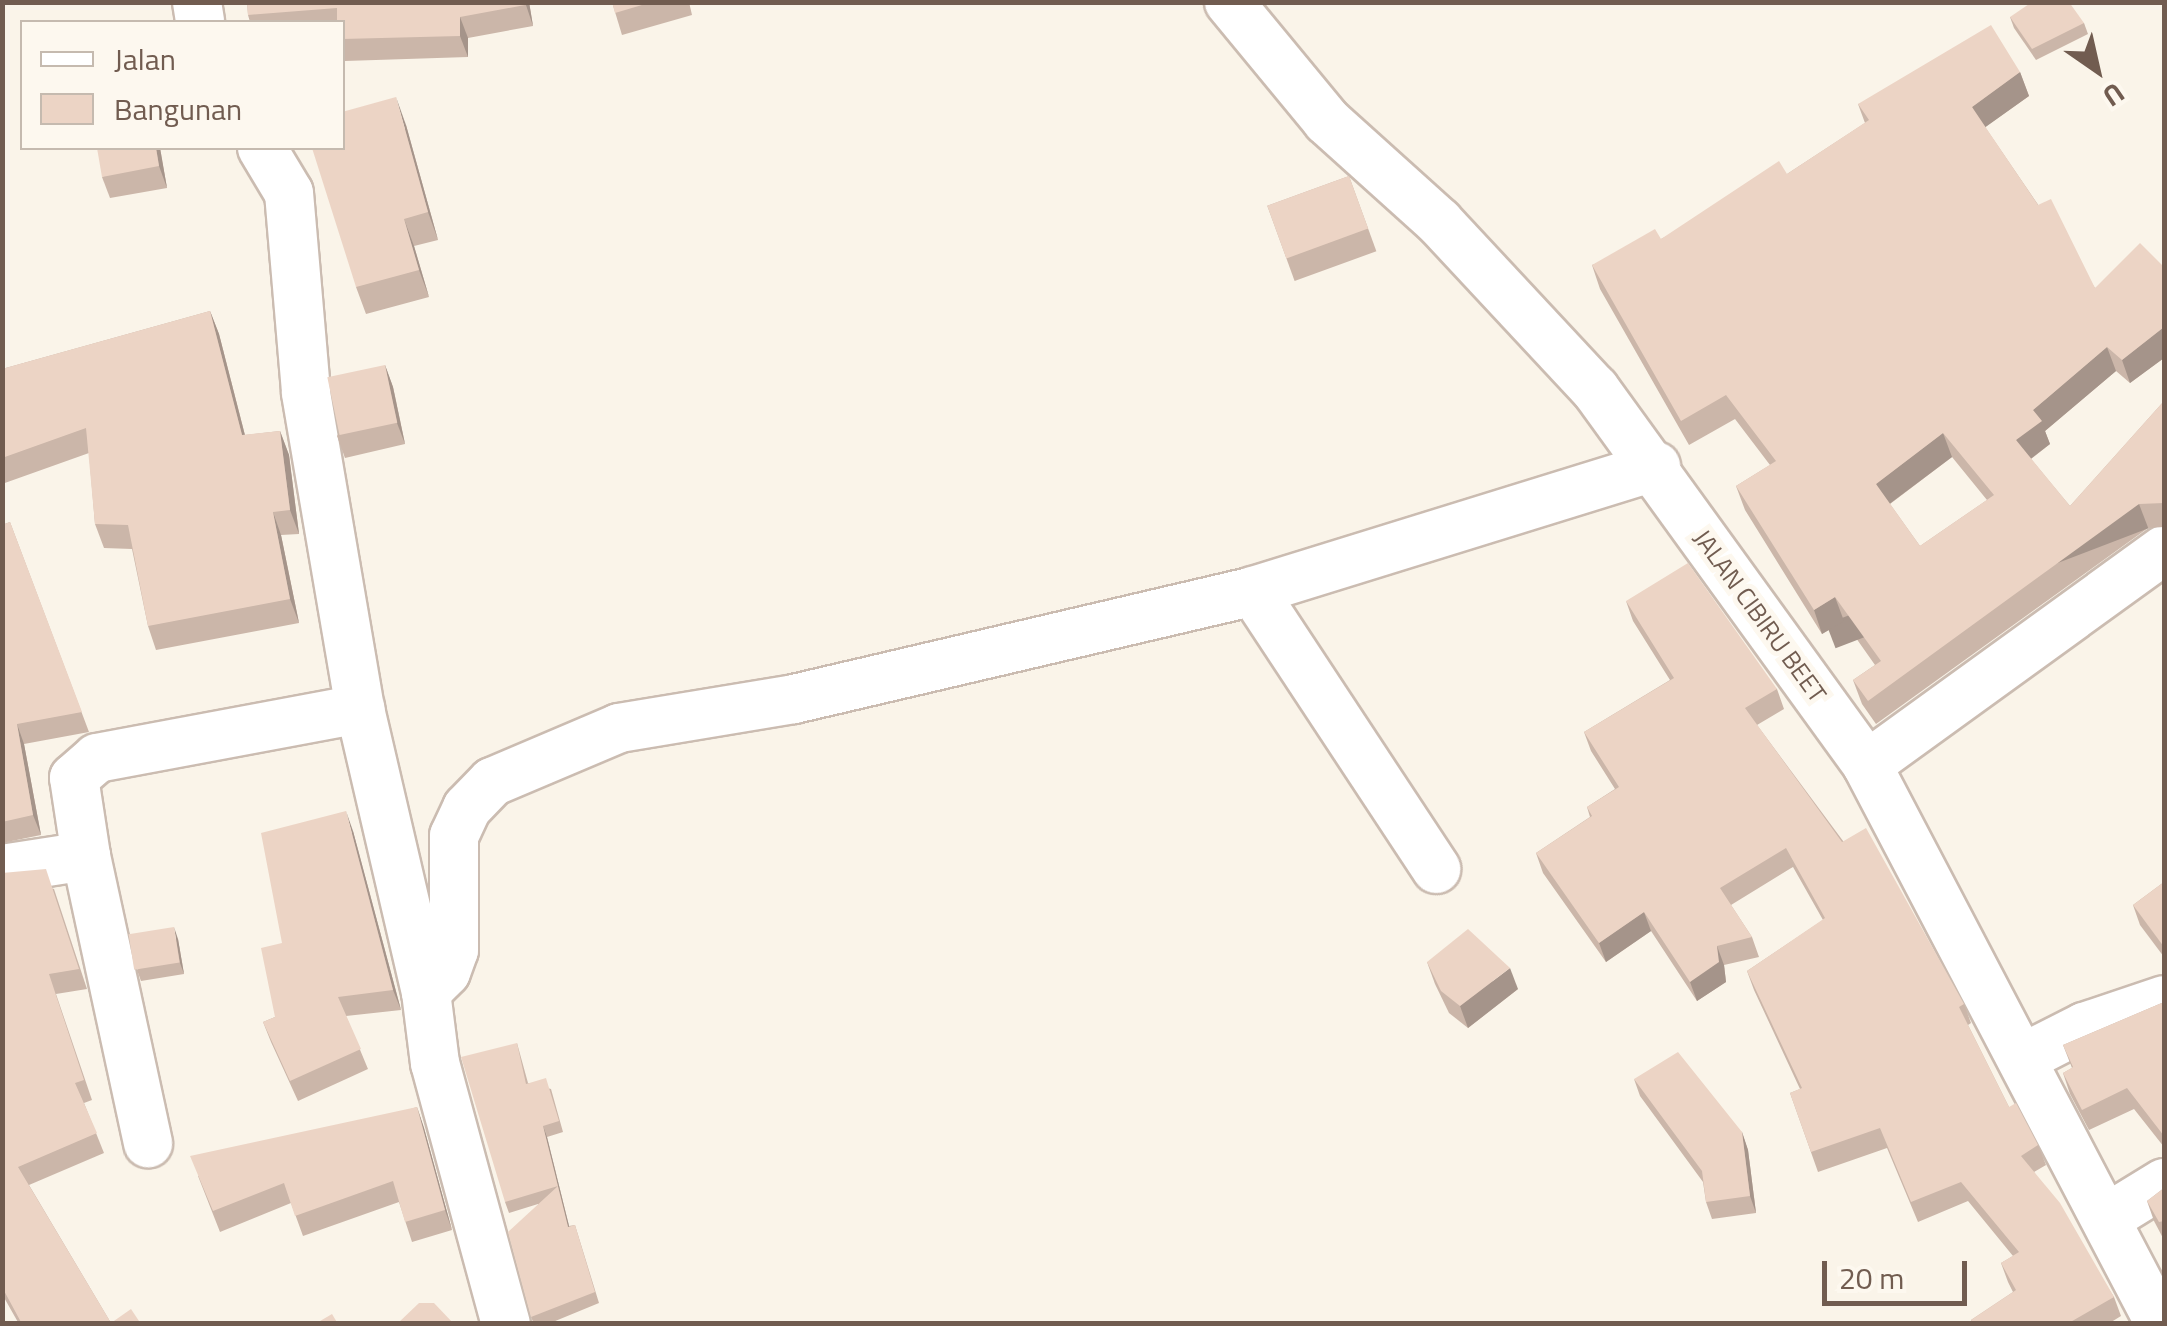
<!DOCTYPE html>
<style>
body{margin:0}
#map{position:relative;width:2167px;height:1326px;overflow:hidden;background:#faf4e9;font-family:"Titillium Web",sans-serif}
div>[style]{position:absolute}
.roads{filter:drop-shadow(2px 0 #cbbcb1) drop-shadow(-2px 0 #cbbcb1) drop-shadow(0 2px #cbbcb1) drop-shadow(0 -2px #cbbcb1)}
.street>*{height:48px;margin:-24px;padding:0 24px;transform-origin:24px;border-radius:24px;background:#fff}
.wall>*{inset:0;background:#cbb6a9;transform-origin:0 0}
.shaded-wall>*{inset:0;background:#a5948a;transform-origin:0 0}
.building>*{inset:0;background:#ecd4c5;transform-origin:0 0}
span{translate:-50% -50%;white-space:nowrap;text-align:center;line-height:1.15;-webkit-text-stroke:10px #fdf8ef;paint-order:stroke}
.street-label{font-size:25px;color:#715c50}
.frame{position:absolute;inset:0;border:5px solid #715c50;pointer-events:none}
.legend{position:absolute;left:20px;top:20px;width:325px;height:130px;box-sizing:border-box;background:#fdf8ef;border:2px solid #c5baaf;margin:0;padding:12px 18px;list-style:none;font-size:30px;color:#715c50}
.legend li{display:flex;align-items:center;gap:20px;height:50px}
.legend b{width:50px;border:2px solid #c5baaf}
.north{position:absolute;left:2047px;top:20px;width:100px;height:100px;-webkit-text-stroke:8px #fdf8ef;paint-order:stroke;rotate:146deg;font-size:28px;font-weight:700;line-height:40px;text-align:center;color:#715c50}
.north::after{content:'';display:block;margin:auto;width:35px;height:45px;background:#715c50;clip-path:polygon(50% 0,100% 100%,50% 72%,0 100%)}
.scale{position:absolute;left:1822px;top:1261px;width:145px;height:45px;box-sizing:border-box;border:5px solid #715c50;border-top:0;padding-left:12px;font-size:30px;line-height:35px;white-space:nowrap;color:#715c50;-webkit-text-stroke:8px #fdf8ef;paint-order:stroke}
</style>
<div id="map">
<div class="roads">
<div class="street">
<i style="left:197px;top:2px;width:20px;rotate:81deg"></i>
<i style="left:1229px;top:2px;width:154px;rotate:50.5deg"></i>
<i style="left:1327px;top:121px;width:151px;rotate:42deg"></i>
<i style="left:1439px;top:222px;width:229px;rotate:47deg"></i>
<i style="left:1595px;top:389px;width:464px;rotate:54.1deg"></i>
<i style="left:1867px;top:765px;width:631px;rotate:62.34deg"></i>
<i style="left:262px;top:148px;width:52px;rotate:59deg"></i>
<i style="left:289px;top:193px;width:201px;rotate:85.1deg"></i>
<i style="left:306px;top:393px;width:321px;rotate:80.3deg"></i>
<i style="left:360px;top:709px;width:291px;rotate:76.9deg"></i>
<i style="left:426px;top:992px;width:72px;rotate:82.8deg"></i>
<i style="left:435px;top:1063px;width:270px;rotate:74.8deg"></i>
<i style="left:1253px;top:591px;width:333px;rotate:56.6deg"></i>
<i style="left:1867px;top:765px;width:367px;rotate:-35.9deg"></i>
<i style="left:86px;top:856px;width:294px;rotate:77.8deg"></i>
<i style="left:2px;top:869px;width:85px;rotate:-8.8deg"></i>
<i style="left:86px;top:856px;width:79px;rotate:-98.7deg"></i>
<i style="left:74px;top:778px;width:30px;rotate:-41deg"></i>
<i style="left:97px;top:758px;width:268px;rotate:-10.6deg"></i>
<i style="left:426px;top:992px;width:28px;rotate:-45deg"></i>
<i style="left:446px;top:972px;width:23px;rotate:-70deg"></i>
<i style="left:454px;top:950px;width:114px;rotate:-90deg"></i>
<i style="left:454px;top:836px;width:31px;rotate:-65deg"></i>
<i style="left:467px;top:808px;width:36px;rotate:-46deg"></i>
<i style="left:492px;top:782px;width:138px;rotate:-23deg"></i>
<i style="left:619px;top:728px;width:177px;rotate:-9.4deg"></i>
<i style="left:794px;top:699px;width:472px;rotate:-13.2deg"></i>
<i style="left:1253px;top:591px;width:422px;rotate:-17.2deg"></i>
<i style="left:2025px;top:1057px;width:66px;rotate:-27deg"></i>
<i style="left:2084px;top:1027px;width:84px;rotate:-18.6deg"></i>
<i style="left:2107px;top:1218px;width:67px;rotate:-31.6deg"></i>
</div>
</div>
<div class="wall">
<i style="clip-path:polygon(247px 2px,529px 2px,533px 26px,468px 38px,468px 57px,345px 61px,342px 53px,342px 22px,250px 22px,248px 15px)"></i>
<i style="clip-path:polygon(612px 2px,689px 2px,692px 15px,622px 35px)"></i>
<i style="clip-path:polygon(2010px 17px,2084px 23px,2088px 34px,2036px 60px,2014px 28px)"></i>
<i style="clip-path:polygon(evenodd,2020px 72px,2029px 96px,1985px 127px,2095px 288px,2164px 267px,2164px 358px,2130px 383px,2116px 371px,2045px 431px,2050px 444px,2031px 459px,2070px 506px,2164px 401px,2164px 527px,2148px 528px,1876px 724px,1862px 704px,1853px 680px,1875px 665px,1844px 621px,1822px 634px,1745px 510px,1736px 486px,1770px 465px,1735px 419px,1689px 445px,1600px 289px,1592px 265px,1661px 239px,1787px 174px,1865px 123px,1858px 104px,2020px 72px,1952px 457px,1987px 500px,1920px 546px,1890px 504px,1952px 457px)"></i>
<i style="clip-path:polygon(406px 125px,438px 240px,414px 246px,429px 297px,366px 314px,356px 287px)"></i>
<i style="clip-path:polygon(160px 148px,167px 188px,110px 198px,102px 177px)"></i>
<i style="left:1349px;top:176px;width:80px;height:87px;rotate:70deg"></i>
<i style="clip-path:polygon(210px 311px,219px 334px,245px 435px,280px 431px,289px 455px,299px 534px,281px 535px,299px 623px,156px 650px,148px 626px,132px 549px,104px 548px,95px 524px,89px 453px,2px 484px,2px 369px)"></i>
<i style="clip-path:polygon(385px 365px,393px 387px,405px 444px,345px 458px,337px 436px)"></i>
<i style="clip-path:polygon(10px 522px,89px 732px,24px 744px,41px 835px,2px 843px,2px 525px)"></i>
<i style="clip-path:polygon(1626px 601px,1777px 689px,1784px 709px,1757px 725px,1964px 1004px,1971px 1023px,1968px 1025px,2009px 1107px,2038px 1145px,2046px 1165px,2034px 1172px,2114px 1297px,2121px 1316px,2108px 1324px,1973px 1324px,1971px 1320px,2013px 1292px,2008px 1282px,2001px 1263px,2013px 1256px,1968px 1201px,1918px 1222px,1887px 1148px,1818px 1172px,1790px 1093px,1800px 1089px,1754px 990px,1747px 971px,1823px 920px,1793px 867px,1731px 905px,1752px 937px,1759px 957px,1724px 965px,1726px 982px,1697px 1001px,1651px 931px,1606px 962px,1543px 873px,1536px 853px,1590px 817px,1587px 807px,1615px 789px,1591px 751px,1584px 732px,1670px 680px,1633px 621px)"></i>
<i style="clip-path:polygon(353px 831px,401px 1010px,346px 1016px,368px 1069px,298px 1101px,271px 1042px,263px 1022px,275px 1017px,282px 943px)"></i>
<i style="clip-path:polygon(2px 873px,54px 889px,87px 989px,56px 994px,92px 1100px,84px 1103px,104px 1153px,29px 1185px,111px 1323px,141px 1324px,19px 1324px,2px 1294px)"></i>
<i style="clip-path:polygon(2164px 882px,2164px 957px,2140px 925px,2133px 905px)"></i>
<i style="clip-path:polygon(178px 939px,184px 974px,141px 981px,137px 970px)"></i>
<i style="clip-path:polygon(1427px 962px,1518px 989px,1468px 1028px,1449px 1013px,1435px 984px)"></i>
<i style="clip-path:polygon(2164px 1002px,2164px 1147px,2134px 1109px,2089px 1130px,2070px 1094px,2063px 1073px,2072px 1068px,2063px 1045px)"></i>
<i style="clip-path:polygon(517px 1043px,528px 1083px,551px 1089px,563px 1132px,547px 1137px,569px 1226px,575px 1225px,599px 1303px,548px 1324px,534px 1324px,531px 1317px,538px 1204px,509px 1213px,505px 1202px)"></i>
<i style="clip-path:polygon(1634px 1079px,1742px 1132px,1748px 1150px,1756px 1213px,1712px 1219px,1706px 1202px,1703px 1182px,1640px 1096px)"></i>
<i style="clip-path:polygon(417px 1107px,424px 1128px,452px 1230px,412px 1242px,399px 1202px,303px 1236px,291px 1203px,220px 1232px,198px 1176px)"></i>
<i style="clip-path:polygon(2164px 1188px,2164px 1240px,2154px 1221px,2147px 1201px)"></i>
</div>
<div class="shaded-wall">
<i style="clip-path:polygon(525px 2px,529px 2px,533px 26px)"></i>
<i style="clip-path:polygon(460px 17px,468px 38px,468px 57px,460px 36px)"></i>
<i style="clip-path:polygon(2020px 72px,2029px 96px,1980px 131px,1972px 107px)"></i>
<i style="clip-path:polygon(396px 97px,406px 125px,438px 240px,428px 212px)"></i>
<i style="clip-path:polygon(156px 148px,160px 148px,167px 188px,159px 166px)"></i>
<i style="clip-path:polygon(404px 219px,414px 246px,429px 297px,419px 270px)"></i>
<i style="clip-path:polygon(210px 311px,219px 334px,251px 459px,242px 435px)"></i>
<i style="clip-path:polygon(2164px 327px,2164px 358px,2130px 383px,2122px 360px)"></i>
<i style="clip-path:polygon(2107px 347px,2116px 371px,2045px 431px,2050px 444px,2024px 464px,2016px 440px,2033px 410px)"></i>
<i style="clip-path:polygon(385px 365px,393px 387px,405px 444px,397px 423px)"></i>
<i style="clip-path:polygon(280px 431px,289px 455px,299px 534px,290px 510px)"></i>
<i style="clip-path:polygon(1943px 433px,1952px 457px,1884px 508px,1876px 484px)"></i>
<i style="left:2139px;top:504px;width:26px;height:335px;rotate:69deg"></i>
<i style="clip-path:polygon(273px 512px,281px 535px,299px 623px,290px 599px)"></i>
<i style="clip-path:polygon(1835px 597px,1844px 621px,1822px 634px,1814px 610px)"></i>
<i style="clip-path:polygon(17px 724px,24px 744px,41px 835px,33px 815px)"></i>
<i style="clip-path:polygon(346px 811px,353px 831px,401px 1010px,393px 990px)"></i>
<i style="clip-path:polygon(1644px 912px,1651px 931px,1606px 962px,1599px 943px)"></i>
<i style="clip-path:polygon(174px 927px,178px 939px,184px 974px,180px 963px)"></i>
<i style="clip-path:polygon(1717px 946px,1724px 965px,1726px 982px,1697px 1001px,1690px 982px)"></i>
<i style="clip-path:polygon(1510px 968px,1518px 989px,1468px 1028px,1460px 1006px)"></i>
<i style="clip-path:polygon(417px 1107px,424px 1128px,452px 1230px,445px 1210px)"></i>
<i style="clip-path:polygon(543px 1126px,547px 1137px,572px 1238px,568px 1227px)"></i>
<i style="clip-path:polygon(1742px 1132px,1748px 1150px,1756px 1213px,1750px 1196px)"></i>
</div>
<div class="building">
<i style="clip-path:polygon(247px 2px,525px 2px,525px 5px,460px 17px,460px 36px,342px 39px,342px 22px,337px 22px,337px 8px,248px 15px)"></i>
<i style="clip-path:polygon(612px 2px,652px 2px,615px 13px)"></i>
<i style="clip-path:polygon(2032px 2px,2069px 2px,2084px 23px,2032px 49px,2010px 17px)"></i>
<i style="clip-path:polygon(evenodd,1991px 25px,2020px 72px,1972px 107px,2038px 205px,2051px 199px,2095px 288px,2140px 243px,2164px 267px,2164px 327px,2122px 360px,2107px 347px,2033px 410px,2042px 421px,2016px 440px,2070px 506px,2164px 401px,2164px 503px,2139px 504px,1868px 701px,1853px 680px,1881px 661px,1835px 597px,1814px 610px,1736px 486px,1776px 461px,1726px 395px,1681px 421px,1592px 265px,1655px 229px,1661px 239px,1779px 161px,1787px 174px,1869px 120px,1858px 104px,1991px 25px,1943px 433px,1994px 495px,1920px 546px,1876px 484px,1943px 433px)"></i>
<i style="clip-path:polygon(396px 97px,428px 212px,404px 219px,419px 270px,356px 287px,312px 148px,342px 148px,342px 112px)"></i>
<i style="clip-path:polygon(97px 148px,156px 148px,159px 166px,102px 177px)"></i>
<i style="left:1349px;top:176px;width:56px;height:87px;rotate:70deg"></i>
<i style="clip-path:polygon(210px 311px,242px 435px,280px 431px,290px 510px,273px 512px,290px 599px,148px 626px,128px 525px,95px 524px,86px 428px,2px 458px,2px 369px)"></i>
<i style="left:385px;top:365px;width:59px;height:59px;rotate:78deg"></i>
<i style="clip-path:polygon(10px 522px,82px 712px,17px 724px,33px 815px,2px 822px,2px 525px)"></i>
<i style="clip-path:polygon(1688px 563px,1777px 689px,1745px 708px,1842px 842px,1866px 828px,1964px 1004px,1959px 1007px,2009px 1107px,2016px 1103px,2038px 1145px,2021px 1156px,2060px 1203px,2114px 1297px,2067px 1324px,1974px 1324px,1971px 1320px,2016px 1290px,2001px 1263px,2019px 1252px,1961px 1182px,1911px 1202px,1880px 1128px,1811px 1152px,1790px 1093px,1802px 1088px,1747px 971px,1825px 918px,1786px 848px,1720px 888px,1752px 937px,1717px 946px,1719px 962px,1690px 982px,1644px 912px,1599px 943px,1536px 853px,1592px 816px,1587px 807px,1619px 787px,1584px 732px,1674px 678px,1626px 601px)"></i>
<i style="clip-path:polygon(346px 811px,393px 990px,338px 997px,361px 1049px,290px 1081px,263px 1022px,275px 1017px,261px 948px,282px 943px,261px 833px)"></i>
<i style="clip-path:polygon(46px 869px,79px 969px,49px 974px,84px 1080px,75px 1083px,97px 1133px,18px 1167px,111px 1323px,131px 1309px,141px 1324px,22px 1324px,2px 1287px,2px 873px)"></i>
<i style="clip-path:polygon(2164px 882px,2164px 947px,2133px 905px)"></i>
<i style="left:174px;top:927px;width:36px;height:46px;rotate:81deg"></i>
<i style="clip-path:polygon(1468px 929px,1510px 968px,1460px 1006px,1441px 991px,1427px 962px)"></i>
<i style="clip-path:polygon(2164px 1002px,2164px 1136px,2127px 1088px,2082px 1110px,2063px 1073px,2073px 1067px,2063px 1045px)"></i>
<i style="clip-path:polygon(517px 1043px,526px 1084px,546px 1078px,559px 1121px,543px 1126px,568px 1227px,575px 1225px,595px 1292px,531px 1317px,508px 1232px,558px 1186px,505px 1202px,461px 1057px)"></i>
<i style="clip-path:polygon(1678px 1052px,1742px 1132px,1750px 1196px,1706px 1202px,1702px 1171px,1634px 1079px)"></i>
<i style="clip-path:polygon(417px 1107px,445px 1210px,405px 1222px,393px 1181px,295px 1216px,284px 1183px,213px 1211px,190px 1156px)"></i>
<i style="clip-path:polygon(2164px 1188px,2164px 1221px,2159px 1222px,2147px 1201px)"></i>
<i style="clip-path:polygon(419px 1303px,434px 1303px,454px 1324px,397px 1324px)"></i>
<i style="clip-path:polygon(332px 1314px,338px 1324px,315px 1324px)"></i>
</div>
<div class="street-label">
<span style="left:1760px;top:616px;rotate:54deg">JALAN CIBIRU BEET</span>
</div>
<div class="frame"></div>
<ul class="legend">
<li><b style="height:12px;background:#fff"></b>Jalan</li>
<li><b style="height:28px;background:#ecd4c5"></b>Bangunan</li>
</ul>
<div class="north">U</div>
<div class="scale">20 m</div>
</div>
